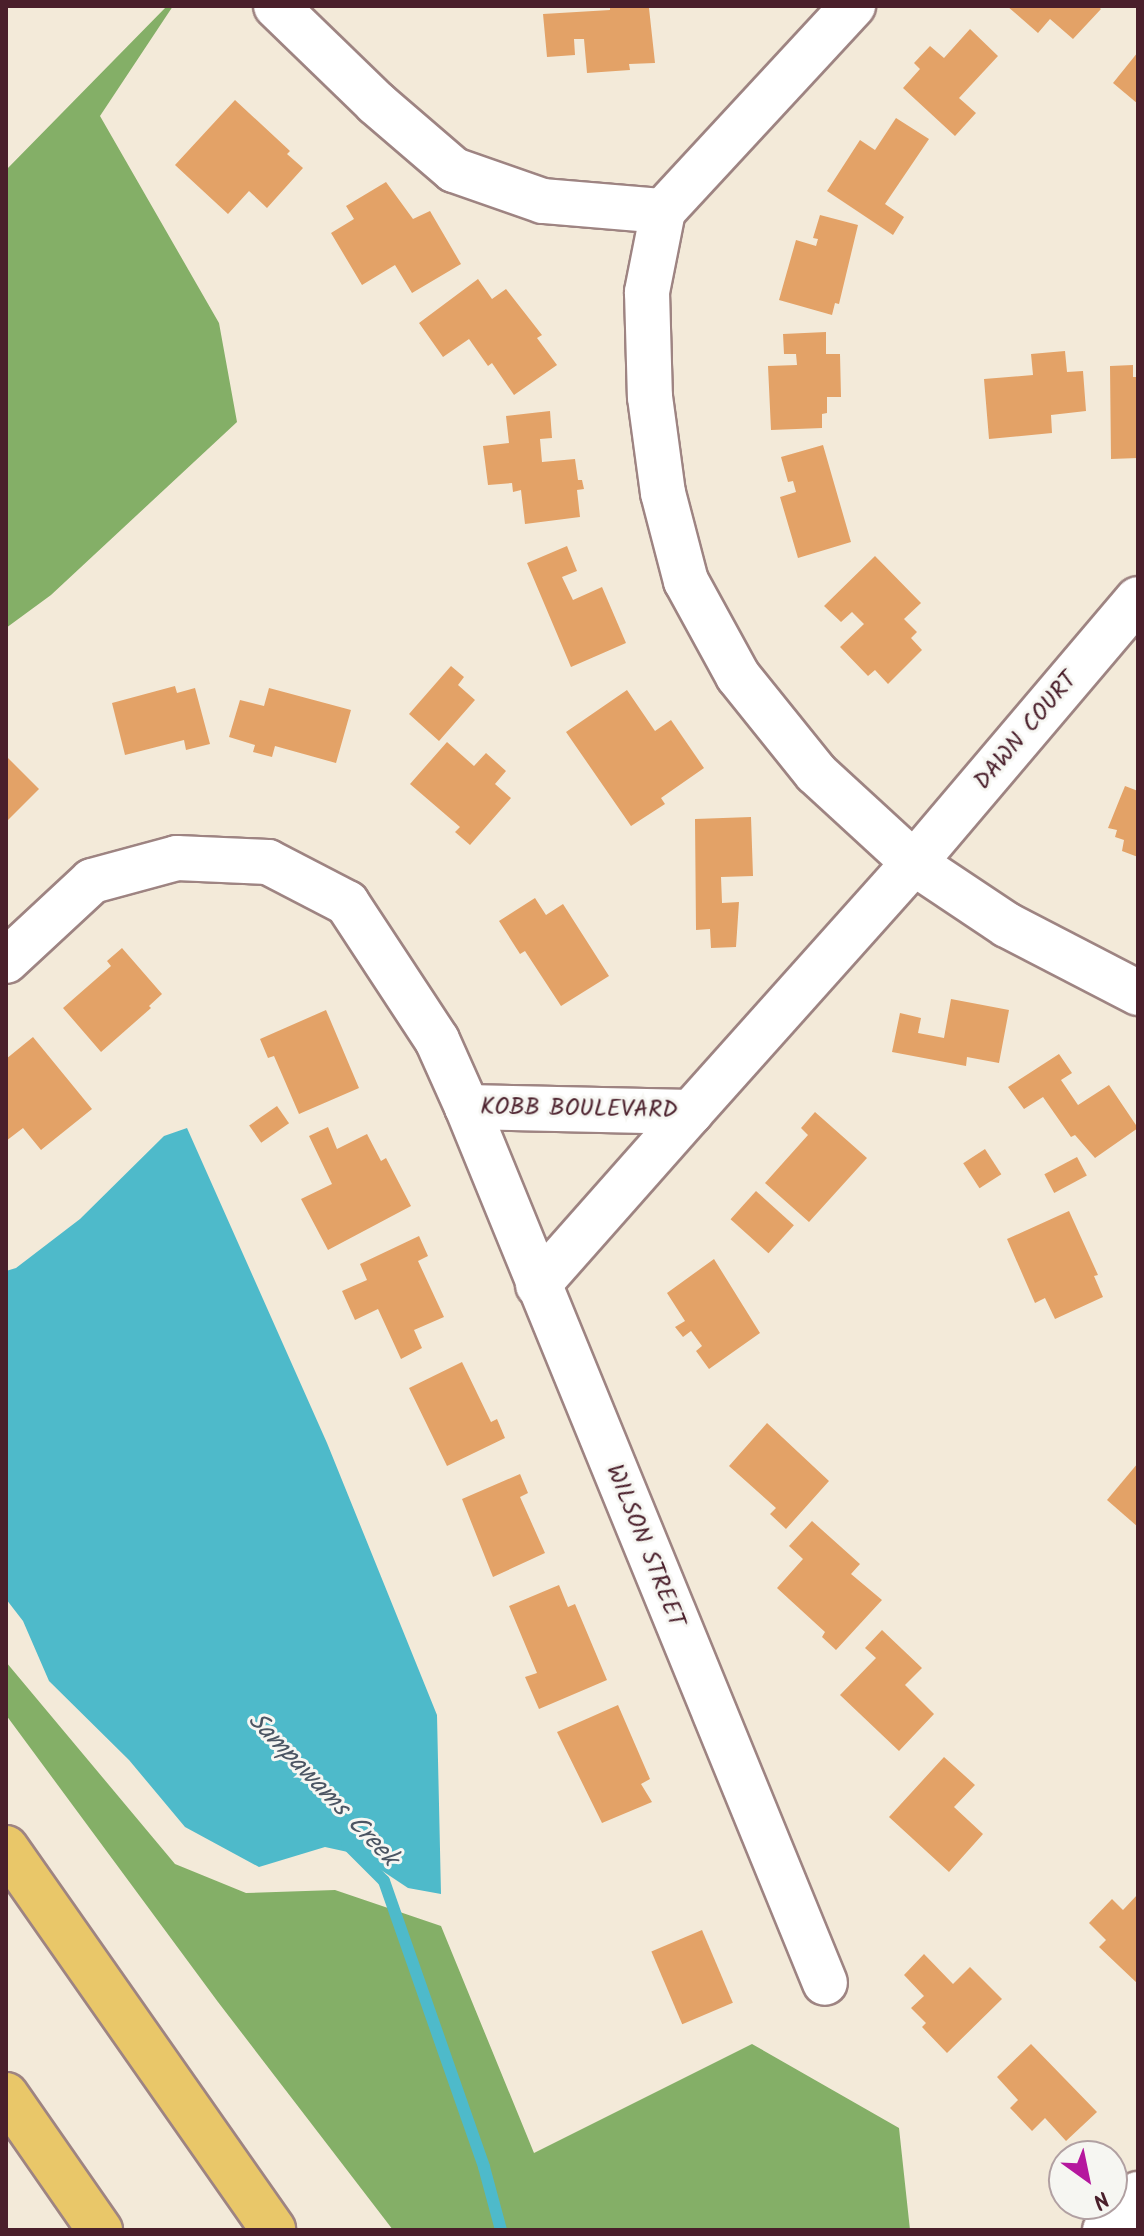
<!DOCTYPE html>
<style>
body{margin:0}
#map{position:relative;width:1144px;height:2236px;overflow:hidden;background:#f3ead9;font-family:Kalam,sans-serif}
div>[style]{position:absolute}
.forest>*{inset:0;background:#84af67}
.water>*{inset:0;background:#4ebaca}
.stream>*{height:12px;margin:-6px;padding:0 6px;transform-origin:6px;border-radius:6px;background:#4ebaca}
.building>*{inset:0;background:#e3a267;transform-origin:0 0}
.roads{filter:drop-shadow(2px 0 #9e8482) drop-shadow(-2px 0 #9e8482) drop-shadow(0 2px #9e8482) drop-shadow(0 -2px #9e8482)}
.minor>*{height:44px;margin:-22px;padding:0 22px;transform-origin:22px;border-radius:22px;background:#fff}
.major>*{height:44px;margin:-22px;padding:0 22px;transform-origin:22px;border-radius:22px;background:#e9c769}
span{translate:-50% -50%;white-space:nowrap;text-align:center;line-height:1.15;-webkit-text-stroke:6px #f6f6f2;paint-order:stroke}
.street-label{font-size:24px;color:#4a1f2b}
.water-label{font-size:26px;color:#4b5563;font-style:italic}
.frame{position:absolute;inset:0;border:8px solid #4a1f2b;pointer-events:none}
.north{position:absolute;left:1048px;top:2140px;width:80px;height:80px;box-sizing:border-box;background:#f6f6f2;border:2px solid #b1a0a2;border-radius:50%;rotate:147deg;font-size:22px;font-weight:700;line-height:32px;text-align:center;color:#4a1f2b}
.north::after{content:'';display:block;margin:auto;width:28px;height:36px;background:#b5179e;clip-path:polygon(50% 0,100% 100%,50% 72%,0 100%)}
</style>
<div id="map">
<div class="forest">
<i style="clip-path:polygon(167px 6px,173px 6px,100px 116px,219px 323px,237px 422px,51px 595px,6px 628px,6px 170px)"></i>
<i style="clip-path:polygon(6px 1662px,175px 1864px,246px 1893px,335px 1890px,441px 1926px,534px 2153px,752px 2044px,899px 2128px,910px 2230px,393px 2230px,218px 2002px,6px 1715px)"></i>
</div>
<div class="water">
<i style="clip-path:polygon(187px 1128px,327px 1443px,437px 1715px,441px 1894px,408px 1888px,357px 1854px,325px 1847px,259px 1867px,185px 1827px,129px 1760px,49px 1681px,23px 1621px,6px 1599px,6px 1271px,16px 1268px,80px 1219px,164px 1136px)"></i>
</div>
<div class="stream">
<i style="left:347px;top:1844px;width:52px;rotate:45deg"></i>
<i style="left:384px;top:1881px;width:303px;rotate:70.7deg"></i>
<i style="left:484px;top:2167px;width:65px;rotate:74.9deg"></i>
</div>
<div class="building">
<i style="clip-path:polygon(610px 6px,649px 8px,655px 63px,629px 64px,630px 70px,587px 73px,584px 39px,574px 39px,575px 55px,547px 57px,543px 14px,610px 10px)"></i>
<i style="clip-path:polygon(1007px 6px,1098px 6px,1101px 9px,1073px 39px,1050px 19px,1038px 33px)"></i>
<i style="clip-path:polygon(970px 29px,998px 56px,959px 98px,976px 113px,955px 136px,903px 88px,920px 69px,914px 63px,930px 46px,944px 58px)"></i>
<i style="clip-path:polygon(1138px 52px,1138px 104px,1113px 83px)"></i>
<i style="clip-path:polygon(235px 100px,290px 151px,287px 154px,303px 168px,267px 208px,249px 191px,228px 214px,175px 165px)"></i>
<i style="clip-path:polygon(896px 118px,929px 139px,885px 204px,904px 217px,893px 235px,827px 191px,860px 140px,875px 150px)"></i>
<i style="clip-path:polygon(386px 182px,413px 219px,430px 211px,461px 264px,412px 293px,395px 265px,362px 285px,331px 233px,354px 219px,346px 206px)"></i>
<i style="clip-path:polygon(820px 215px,858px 225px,839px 304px,835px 303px,832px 315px,779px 300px,796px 240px,816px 246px,818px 239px,813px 238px)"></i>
<i style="clip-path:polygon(478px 279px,492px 299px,506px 289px,542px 335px,537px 338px,557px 365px,514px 395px,492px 363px,488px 366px,469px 339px,443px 357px,419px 323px)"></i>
<i style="clip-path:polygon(826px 332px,826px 354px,840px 354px,841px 397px,827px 397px,827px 413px,822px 414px,822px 428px,771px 430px,768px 366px,797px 365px,796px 354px,784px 354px,783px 334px)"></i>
<i style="clip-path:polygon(1065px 351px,1067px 372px,1083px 371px,1086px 411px,1051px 415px,1052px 433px,989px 439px,984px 379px,1033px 375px,1031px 354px)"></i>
<i style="clip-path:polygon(1133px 365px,1133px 377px,1138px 377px,1138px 458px,1111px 459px,1110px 366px)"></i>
<i style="clip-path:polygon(550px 411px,552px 438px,540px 439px,542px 462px,575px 459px,578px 480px,582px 480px,584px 489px,577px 490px,580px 517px,525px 524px,521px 490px,513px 492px,512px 483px,488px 485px,483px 446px,509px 443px,506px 416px)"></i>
<i style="clip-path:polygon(823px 445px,851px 542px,798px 558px,780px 497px,796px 492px,793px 481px,788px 482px,781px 457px)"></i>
<i style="clip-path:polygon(567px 546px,577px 571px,562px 577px,573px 600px,602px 587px,626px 643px,571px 667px,527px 563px)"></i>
<i style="clip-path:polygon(875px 556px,921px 603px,904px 619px,917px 632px,911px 638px,922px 650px,888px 684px,875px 670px,868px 676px,840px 647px,864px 624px,852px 612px,841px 622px,824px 606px)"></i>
<i style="clip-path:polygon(451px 666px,464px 677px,458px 685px,475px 700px,439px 741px,409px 714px)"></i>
<i style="clip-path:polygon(175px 686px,177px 693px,195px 688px,210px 744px,186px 750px,184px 740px,125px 755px,112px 703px)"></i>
<i style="clip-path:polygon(269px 688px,351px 710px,336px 763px,275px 746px,272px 757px,253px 752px,255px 745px,229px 737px,240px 700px,264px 706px)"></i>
<i style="clip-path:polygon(627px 690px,655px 731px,671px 720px,704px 768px,661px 798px,665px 804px,631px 826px,566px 732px)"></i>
<i style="clip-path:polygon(447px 742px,474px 766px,486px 753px,506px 771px,495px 784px,511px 798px,470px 845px,455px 832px,460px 827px,410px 784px)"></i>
<i style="clip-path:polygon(6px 756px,39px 789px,6px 822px)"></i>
<i style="clip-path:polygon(1125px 786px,1138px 791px,1138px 857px,1122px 851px,1124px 840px,1115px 837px,1117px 830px,1108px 828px)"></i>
<i style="clip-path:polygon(751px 817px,753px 876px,721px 877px,722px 903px,739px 902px,736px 947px,711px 948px,710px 929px,696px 930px,695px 819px)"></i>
<i style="clip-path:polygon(535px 898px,546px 915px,563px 904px,609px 976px,561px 1006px,525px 951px,520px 954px,499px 921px)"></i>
<i style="clip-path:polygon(122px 948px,162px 994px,149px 1006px,151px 1008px,101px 1052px,63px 1008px,111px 966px,107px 961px)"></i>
<i style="clip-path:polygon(951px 999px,1009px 1010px,999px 1063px,967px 1057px,966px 1066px,892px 1052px,900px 1013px,921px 1018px,918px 1033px,944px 1038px)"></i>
<i style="clip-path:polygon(326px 1010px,359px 1088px,299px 1114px,274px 1056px,268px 1058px,260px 1039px)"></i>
<i style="clip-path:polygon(33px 1037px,92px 1109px,41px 1150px,23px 1128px,6px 1141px,6px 1059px)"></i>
<i style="clip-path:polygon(1059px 1054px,1072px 1073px,1061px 1080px,1078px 1105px,1109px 1085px,1138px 1128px,1095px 1158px,1075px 1135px,1071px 1137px,1043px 1097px,1024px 1109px,1008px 1087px)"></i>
<i style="left:277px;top:1106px;width:21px;height:34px;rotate:55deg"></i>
<i style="clip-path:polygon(815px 1112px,867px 1158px,809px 1222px,765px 1183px,808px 1135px,801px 1128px)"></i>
<i style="clip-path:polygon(328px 1127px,337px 1149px,367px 1134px,381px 1161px,386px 1158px,411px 1206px,328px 1250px,301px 1199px,332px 1184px,309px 1136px)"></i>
<i style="left:985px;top:1149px;width:30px;height:26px;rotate:57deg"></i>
<i style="left:1077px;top:1157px;width:21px;height:37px;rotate:62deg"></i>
<i style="left:756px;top:1191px;width:51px;height:38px;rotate:42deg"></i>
<i style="clip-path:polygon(1069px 1211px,1098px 1275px,1094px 1276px,1103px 1297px,1055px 1319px,1045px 1298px,1035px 1303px,1007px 1239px)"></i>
<i style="clip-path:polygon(419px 1236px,428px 1256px,418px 1261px,444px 1317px,414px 1330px,422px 1348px,401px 1359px,378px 1309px,355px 1320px,342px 1291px,367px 1280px,360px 1264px)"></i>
<i style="clip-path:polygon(714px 1259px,760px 1333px,709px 1369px,696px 1351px,702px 1346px,691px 1331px,683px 1337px,675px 1327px,685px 1321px,667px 1293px)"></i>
<i style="clip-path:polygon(462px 1362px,491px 1422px,497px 1419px,505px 1438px,447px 1466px,409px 1388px)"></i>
<i style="clip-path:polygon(767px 1423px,829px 1481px,786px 1529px,770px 1514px,776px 1508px,729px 1466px)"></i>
<i style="clip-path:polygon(1138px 1463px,1138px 1527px,1107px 1500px)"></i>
<i style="clip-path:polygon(520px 1474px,528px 1493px,520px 1497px,545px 1553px,493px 1577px,462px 1499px)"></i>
<i style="clip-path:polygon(812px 1521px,860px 1564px,851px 1574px,882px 1600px,836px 1650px,822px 1637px,825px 1632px,777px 1588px,803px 1559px,789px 1546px)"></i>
<i style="clip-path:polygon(559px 1585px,568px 1607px,575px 1604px,607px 1680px,539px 1709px,525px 1677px,537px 1673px,509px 1606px)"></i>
<i style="clip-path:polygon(882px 1630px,922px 1668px,905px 1685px,934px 1714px,899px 1751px,840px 1695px,876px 1658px,865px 1648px)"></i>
<i style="clip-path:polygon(618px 1705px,650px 1779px,641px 1784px,652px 1802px,602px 1823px,557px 1732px)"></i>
<i style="clip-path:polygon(944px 1757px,975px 1785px,954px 1807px,983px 1834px,949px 1872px,889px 1817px)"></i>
<i style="clip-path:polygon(1138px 1894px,1138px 1984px,1099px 1947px,1106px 1940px,1089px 1923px,1112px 1899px,1123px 1910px)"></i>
<i style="left:702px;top:1930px;width:79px;height:55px;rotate:67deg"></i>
<i style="clip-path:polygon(924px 1954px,953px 1984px,970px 1967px,1002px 1999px,947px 2053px,922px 2027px,926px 2023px,911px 2008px,924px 1996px,904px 1975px)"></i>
<i style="clip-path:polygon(1031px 2044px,1097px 2112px,1066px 2141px,1045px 2118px,1032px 2131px,1010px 2108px,1018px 2100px,997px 2077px)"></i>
</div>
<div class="roads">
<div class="minor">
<i style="left:276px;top:6px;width:139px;rotate:44.1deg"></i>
<i style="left:376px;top:103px;width:103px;rotate:40.7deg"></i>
<i style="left:454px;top:170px;width:94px;rotate:19.2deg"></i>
<i style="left:543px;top:201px;width:120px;rotate:4.8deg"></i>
<i style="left:663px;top:211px;width:280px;rotate:-47.2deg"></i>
<i style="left:663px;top:211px;width:83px;rotate:101.2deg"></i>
<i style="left:647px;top:292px;width:105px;rotate:88.4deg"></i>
<i style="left:650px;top:397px;width:97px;rotate:82.3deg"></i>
<i style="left:663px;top:493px;width:91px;rotate:75.4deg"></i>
<i style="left:686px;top:581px;width:108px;rotate:61.3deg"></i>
<i style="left:738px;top:676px;width:124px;rotate:51.2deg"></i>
<i style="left:816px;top:773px;width:133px;rotate:42.6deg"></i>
<i style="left:914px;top:863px;width:112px;rotate:33.7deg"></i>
<i style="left:1007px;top:925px;width:148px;rotate:27.4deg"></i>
<i style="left:6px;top:961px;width:117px;rotate:-42.9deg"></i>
<i style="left:92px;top:881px;width:88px;rotate:-15.1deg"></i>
<i style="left:177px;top:858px;width:91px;rotate:2.5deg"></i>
<i style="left:268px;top:862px;width:89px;rotate:27.4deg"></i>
<i style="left:347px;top:903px;width:164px;rotate:56.7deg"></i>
<i style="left:437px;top:1040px;width:73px;rotate:65.9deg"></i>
<i style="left:467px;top:1107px;width:946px;rotate:67.77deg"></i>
<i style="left:467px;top:1107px;width:224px;rotate:1.3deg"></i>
<i style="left:691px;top:1112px;width:334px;rotate:-48.2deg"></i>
<i style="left:914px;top:863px;width:346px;rotate:-49.7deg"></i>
<i style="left:538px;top:1285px;width:231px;rotate:-48.5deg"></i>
<i style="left:1105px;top:2230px;width:49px;rotate:-47.5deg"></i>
</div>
<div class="major">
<i style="left:6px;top:1848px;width:466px;rotate:55deg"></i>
<i style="left:6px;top:2095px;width:165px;rotate:55.2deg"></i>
</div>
</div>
<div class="street-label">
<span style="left:1026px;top:731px;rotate:-50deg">DAWN COURT</span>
<span style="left:579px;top:1109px;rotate:1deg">KOBB BOULEVARD</span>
<span style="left:645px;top:1546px;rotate:68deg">WILSON STREET</span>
</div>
<div class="water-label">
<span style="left:322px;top:1790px;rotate:46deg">Sampawams Creek</span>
</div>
<div class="frame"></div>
<div class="north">N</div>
</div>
